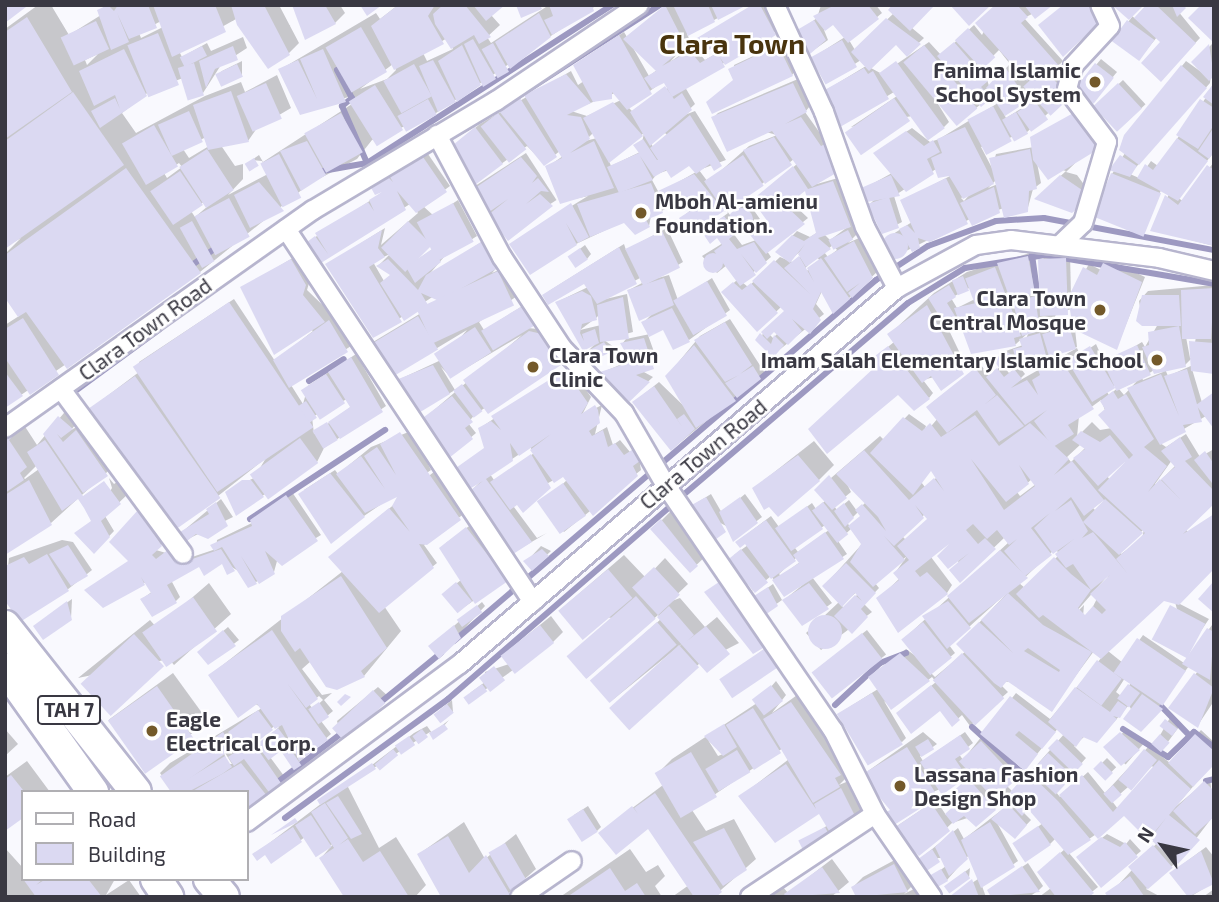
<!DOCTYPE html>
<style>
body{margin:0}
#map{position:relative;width:1219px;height:902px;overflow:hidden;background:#f9f9fe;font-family:"Exo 2",sans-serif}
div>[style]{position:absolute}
.shadow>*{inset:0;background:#0003;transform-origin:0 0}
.stream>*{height:6px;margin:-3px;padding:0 3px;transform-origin:3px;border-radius:3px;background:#9d99c1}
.building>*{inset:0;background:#dbd9f2;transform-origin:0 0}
.round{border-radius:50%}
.roads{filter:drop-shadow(2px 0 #b7b5ce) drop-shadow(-2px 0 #b7b5ce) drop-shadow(0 2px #b7b5ce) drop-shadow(0 -2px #b7b5ce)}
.street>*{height:18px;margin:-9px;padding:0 9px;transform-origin:9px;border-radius:9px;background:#fff}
.highway>*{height:30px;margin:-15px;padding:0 15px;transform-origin:15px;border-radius:15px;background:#fff}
.dots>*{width:19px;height:19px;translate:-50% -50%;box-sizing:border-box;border:4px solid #fff;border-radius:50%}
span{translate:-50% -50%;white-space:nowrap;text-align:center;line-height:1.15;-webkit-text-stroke:5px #fff;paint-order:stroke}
.shield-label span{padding:2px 5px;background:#fff;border:2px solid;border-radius:5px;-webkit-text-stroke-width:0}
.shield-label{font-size:19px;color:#393842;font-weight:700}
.poi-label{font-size:21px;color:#393842;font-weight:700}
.right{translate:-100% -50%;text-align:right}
.left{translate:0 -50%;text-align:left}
.street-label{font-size:21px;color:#393842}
.district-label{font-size:28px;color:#49340e;font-weight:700}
.frame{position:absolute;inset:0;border:7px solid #393842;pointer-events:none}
.legend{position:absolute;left:21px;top:790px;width:228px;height:91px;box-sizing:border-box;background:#fff;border:2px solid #b0afb3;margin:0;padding:9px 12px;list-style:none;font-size:21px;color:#393842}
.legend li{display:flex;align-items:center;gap:14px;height:35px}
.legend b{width:35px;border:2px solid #b0afb3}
.north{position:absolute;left:1128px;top:811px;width:70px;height:70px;-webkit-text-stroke:5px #fff;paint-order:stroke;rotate:303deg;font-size:19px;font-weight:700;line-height:28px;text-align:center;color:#393842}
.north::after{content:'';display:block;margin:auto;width:24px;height:32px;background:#393842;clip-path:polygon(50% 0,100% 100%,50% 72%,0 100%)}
</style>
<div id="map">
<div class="shadow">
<i style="clip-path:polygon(evenodd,38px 5px,51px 5px,69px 35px,101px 15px,104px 5px,279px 5px,299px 43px,289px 53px,268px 66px,236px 19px,179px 51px,182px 57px,207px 43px,211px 51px,243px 37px,247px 48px,221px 65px,203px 93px,183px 78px,151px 90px,122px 113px,136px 133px,205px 96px,241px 82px,245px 92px,277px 75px,291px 108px,257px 128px,248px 141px,220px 144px,235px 166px,243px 164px,243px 179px,228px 195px,268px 174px,262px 161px,252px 160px,259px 155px,263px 162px,352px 104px,348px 97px,301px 113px,281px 69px,376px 13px,380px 19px,398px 5px,503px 5px,491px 15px,500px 25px,487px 37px,491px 43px,549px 5px,597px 5px,436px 113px,372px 140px,357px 159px,309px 184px,200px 272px,5px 406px,5px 325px,19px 316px,5px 279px,5px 254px,21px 238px,5px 247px,5px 29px,38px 5px,161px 21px,163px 27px,141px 38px,139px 33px,161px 21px,38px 5px,447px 38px,453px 49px,427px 61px,423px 53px,447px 38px,38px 5px,98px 54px,87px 65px,85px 60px,98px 54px,38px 5px,393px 64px,396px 70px,387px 79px,360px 89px,393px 64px,38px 5px,206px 137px,209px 146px,189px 158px,183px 149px,206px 137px,38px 5px,179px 163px,182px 167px,167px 178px,164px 173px,179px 163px,38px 5px,205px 201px,208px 206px,195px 217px,191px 211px,205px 201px)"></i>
<i style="clip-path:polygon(293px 5px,340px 5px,345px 13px,335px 23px)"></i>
<i style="clip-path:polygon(evenodd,667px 5px,743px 5px,687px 34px,690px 40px,670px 62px,753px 5px,766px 5px,779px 29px,685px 87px,695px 104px,682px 116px,695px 111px,726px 160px,699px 170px,708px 182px,749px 146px,777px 135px,713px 118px,718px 113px,798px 79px,810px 106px,805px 112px,827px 143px,817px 184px,838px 178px,855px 221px,857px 234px,848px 243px,859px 238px,877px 272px,849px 298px,822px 291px,816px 304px,824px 314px,773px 355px,762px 335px,786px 311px,781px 307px,757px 330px,724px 292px,737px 280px,727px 265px,717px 273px,702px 256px,723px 243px,708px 228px,728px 213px,725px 208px,681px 218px,691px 210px,684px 200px,651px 216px,649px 226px,625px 221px,576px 244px,516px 240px,588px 196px,561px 202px,547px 167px,563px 156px,560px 151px,544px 163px,527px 146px,475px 182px,460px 163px,465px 158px,460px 140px,480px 124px,571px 71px,578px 85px,584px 81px,575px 65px,580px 61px,624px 32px,627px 37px,667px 5px,714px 45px,719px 52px,705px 60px,699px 53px,714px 45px,667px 5px,632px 46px,657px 70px,649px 76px,632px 46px,667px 5px,665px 80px,669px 87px,633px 112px,628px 107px,665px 80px,667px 5px,615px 93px,621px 100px,587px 116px,571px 111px,615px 93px,667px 5px,593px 133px,597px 138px,585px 141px,593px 133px,667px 5px,644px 133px,640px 152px,611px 166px,609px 161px,644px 133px,667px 5px,665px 133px,667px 135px,653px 147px,651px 143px,665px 133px,667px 5px,794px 159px,797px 164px,759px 196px,770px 221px,756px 240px,742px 245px,733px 233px,760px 219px,748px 202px,730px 215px,727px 211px,794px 159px,667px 5px,689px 163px,696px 172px,659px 193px,652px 180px,657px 174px,689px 163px,667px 5px,806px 188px,818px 232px,810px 237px,797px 231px,777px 252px,792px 262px,780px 257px,748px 287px,742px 282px,771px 257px,767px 251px,808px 218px,790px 201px,806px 188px,667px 5px,849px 226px,830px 240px,824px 234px,849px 226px,667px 5px,813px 241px,815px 243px,793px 263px,790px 260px,813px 241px,667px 5px,833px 245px,837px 250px,828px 257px,824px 252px,833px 245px,667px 5px,817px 257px,820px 261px,800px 276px,799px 274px,817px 257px,667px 5px,774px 329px,778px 333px,773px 338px,769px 334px,774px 329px)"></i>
<i style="clip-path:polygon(evenodd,821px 5px,876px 5px,882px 13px,849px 40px,855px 50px,894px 13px,924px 38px,907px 54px,896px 43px,871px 68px,882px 74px,929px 42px,941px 55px,974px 25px,982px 35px,997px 5px,1050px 5px,1024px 18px,1063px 61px,1054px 70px,1073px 91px,1027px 132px,981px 147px,992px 168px,996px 154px,1105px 134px,1066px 172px,1077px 175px,1091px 194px,1037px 198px,1066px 171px,1037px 163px,1041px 183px,1033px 189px,1027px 211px,1004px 208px,970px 219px,892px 258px,882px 241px,912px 222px,902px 201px,950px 176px,936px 169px,894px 196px,902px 222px,883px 232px,870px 204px,878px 196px,863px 189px,892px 173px,880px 149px,912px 128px,930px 142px,939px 139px,998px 103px,993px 95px,976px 108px,935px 99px,949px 122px,944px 127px,912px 116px,851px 127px,897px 96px,894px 92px,841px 124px,823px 92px,866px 66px,861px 60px,826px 82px,812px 58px,845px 37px,834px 22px,824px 30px,828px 40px,811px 52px,799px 31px,817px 18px,821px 5px,999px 50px,1010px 64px,989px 86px,983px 66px,999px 50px,821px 5px,1033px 93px,1038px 98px,1006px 118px,1004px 114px,1033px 93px,821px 5px,997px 179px,998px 184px,988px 188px,997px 179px,821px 5px,971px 193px,964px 201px,961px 198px,971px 193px)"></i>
<i style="clip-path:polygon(1116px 5px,1136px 19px,1149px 5px,1173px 5px,1200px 38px,1161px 79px,1163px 42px,1157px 37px,1141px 57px,1113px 41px,1132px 17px)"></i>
<i style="clip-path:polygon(783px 42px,796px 70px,792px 75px,735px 80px,734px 65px)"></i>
<i style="clip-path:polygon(1214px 42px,1210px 83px,1130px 174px,1139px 178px,1151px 161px,1158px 166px,1214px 86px,1214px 152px,1178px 198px,1183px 201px,1214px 162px,1214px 246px,1153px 230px,1169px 194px,1161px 190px,1145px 231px,1112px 174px,1125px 153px,1126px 135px,1186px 61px,1204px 74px,1194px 62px)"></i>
<i style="clip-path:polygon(1101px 59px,1117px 72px,1097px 96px,1077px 88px)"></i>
<i style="clip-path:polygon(242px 61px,242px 75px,218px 75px,222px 71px)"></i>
<i style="left:1123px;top:80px;width:33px;height:38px;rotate:47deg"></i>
<i style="left:526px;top:153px;width:56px;height:63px;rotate:57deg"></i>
<i style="clip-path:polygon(evenodd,428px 154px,450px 186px,423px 206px,434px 216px,458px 200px,477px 236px,444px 257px,426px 278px,486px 239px,502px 262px,492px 273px,503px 268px,520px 294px,479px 322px,484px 330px,529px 302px,539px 319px,528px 328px,547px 330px,565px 359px,475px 414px,468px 423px,476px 433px,450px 455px,427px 416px,522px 335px,451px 377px,441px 367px,455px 390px,418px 412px,398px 380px,441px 360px,467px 330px,394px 374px,373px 342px,441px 301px,437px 294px,374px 335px,328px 264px,385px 228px,381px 245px,418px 213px,410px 204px,321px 260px,314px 238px,383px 192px,373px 186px,377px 182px,428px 154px,432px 242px,436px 247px,406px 267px,404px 265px,432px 242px,428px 154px,390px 254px,378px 266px,392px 274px,384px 281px,373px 262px,390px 254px)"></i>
<i style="clip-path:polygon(evenodd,667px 228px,683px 262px,654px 279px,669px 275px,678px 300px,712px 278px,730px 310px,689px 340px,664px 328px,648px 335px,658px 363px,642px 371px,653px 377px,624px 404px,603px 372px,629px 361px,622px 344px,626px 339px,650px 334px,644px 322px,653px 313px,629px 290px,642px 283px,640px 278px,597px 301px,627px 294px,633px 332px,604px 340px,614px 347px,610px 351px,586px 353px,596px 343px,584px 348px,557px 302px,588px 287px,584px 282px,549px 291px,624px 244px,626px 250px,667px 228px,600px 314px,601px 325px,580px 330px,596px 318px,600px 314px)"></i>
<i style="clip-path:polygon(585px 245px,591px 254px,587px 259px,569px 257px)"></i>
<i style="clip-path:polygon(evenodd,1033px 252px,1038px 285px,1044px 256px,1070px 254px,1071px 295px,1089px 264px,1101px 270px,1109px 260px,1145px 277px,1117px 347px,1075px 329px,1077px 347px,1004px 367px,1009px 373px,1019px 366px,1025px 374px,1017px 382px,1077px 348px,1080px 355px,1096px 344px,1105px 364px,1142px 342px,1145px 347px,1158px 324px,1143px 325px,1139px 301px,1148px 291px,1214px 285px,1214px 371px,1192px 369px,1206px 416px,1160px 443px,1166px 447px,1186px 434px,1200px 457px,1214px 449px,1214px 500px,1186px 530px,1192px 535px,1214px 514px,1214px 568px,1178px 603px,1209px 619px,1188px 650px,1175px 602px,1163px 599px,1108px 651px,1123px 663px,1143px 635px,1184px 663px,1212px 625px,1214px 701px,1198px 725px,1170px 707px,1198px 671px,1189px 666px,1141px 730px,1129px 705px,1097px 741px,1085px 736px,1074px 746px,1086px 758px,1056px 792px,1060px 797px,1088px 772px,1105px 793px,1149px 746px,1170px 763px,1201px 730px,1214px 742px,1214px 763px,1174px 808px,1210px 778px,1214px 815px,1182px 857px,1146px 889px,1161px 897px,1107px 897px,1157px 843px,1125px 814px,1069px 853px,1098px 887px,1093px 891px,1039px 897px,1051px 888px,1043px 868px,1065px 849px,1056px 838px,1050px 844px,1020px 840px,1043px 823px,1028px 807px,1023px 812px,1031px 820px,1015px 837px,996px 821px,1018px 861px,982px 886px,986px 897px,951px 897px,978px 879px,969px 855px,947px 880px,931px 877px,946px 866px,942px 858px,921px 858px,958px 828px,964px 839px,1012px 802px,1004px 795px,995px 809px,952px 823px,919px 854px,897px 826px,936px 800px,946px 815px,959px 803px,956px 790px,974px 775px,892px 809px,868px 771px,923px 732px,937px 744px,920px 756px,923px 761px,965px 732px,973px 743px,959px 754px,963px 760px,1016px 693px,1050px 719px,1102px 657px,1094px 651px,1051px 709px,1011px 682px,997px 681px,1008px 692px,970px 726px,962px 715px,952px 724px,940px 709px,902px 709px,936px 682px,932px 677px,892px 708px,884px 701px,906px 738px,902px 742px,843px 711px,878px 689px,874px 673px,906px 649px,917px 657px,908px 635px,1009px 542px,1005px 537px,960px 580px,956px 538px,931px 557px,952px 585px,947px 593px,878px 599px,900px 578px,895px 573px,907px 556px,875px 583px,879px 588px,864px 604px,872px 612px,821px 650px,806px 633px,839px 602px,824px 586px,863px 543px,852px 528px,838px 541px,847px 554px,812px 577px,832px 603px,803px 624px,789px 596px,811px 578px,785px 594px,771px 576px,753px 591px,734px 555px,748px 545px,742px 538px,771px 516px,779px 527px,812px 503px,816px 509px,826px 500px,817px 490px,880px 436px,884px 440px,909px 414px,926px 426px,922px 437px,938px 418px,933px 402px,981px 365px,989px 376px,1000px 367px,1000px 353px,1023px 345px,1029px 332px,1016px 344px,972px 352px,960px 317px,946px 324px,967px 368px,923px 380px,933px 393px,929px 398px,877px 367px,878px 355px,894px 342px,894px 330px,934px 293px,967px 272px,1033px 252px,1041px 285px,1041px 293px,1030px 296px,1041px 285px,1033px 252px,971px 287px,975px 299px,957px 308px,951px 298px,971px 287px,1033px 252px,1071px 309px,1074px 323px,1051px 329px,1056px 314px,1071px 309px,1033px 252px,1186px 337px,1196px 337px,1192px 358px,1190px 358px,1186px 337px,1033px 252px,1192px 358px,1193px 365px,1168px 376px,1165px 369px,1183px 367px,1192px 358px,1033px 252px,1154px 370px,1163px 372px,1143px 380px,1142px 378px,1154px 370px,1033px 252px,1137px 381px,1124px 395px,1119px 389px,1137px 381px,1033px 252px,1117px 383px,1119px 387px,1109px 395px,1107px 392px,1117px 383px,1033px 252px,1101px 400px,1112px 428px,1100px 430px,1092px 422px,1077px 437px,1079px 416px,1101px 400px,1033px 252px,1081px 444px,1086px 447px,1071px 462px,1067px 457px,1081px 444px,1033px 252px,1172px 460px,1176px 465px,1156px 485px,1155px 484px,1172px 460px,1033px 252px,1125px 461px,1127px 463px,1110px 480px,1107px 476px,1125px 461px,1033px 252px,934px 464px,941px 474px,925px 487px,921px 482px,934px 464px,1033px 252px,1032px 479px,1036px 484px,1020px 496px,1017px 492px,1032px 479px,1033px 252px,846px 482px,866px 502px,857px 511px,849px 500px,837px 510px,834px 506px,851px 492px,846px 482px,1033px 252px,1104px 500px,1105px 501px,1096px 511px,1093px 508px,1104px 500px,1033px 252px,859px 511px,862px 516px,850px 526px,847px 523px,859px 511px,1033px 252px,925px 514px,929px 519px,906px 540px,902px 536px,925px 514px,1033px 252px,825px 525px,829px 530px,798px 552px,795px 548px,825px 525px,1033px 252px,1144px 529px,1142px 539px,1121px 554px,1120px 552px,1144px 529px,1033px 252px,1055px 549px,1060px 554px,1025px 588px,1019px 583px,1055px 549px,1033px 252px,797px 557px,800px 562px,781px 576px,779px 574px,797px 557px,1033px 252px,1110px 573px,1082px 628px,1084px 605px,1069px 620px,1110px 573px,1033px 252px,1011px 589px,959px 644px,966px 651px,935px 677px,931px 673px,955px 653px,949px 645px,1011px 589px,1033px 252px,859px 590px,860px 592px,844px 608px,841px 605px,859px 590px,1033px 252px,1125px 678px,1131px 683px,1121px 696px,1116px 692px,1125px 678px,1033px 252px,1059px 727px,1065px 733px,1013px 792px,1007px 786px,1020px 773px,999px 751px,1029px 764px,1059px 727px,1033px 252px,1152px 766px,1154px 768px,1118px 809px,1112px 801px,1152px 766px)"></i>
<i style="clip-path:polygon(evenodd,296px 256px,310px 280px,307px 290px,334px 316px,351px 346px,291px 385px,303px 404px,308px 386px,356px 354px,386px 406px,324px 448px,317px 462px,262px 496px,232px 488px,254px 478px,266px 458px,218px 496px,90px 409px,139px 372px,139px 362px,234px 299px,275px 361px,313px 331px,242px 288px,296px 256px,347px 399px,352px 406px,314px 434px,312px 417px,347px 399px)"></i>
<i style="clip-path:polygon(730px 319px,765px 373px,672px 449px,639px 398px,659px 382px,687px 409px,667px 376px,700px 336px)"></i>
<i style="clip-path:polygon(778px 355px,780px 358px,769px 368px,766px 365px)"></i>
<i style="clip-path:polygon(evenodd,570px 367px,591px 397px,582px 415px,602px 405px,595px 434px,607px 427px,613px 445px,620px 440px,630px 452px,637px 447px,641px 470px,564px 532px,541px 504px,567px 480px,563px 475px,511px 503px,537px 538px,547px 533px,511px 554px,470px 492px,480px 482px,486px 447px,480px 428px,570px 367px,530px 447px,534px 453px,496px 483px,490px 474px,530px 447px)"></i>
<i style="clip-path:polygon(evenodd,69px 407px,81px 418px,71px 430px,86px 422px,116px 464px,51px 523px,5px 553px,5px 435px,24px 425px,37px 445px,69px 407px,37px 465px,39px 469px,25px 479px,24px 478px,37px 465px)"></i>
<i style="clip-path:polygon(411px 431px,431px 470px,364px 516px,304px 490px,335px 470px,338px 474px,371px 447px)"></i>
<i style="clip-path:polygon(814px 441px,834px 465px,819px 480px,754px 488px)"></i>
<i style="clip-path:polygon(evenodd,441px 466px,470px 509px,424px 545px,437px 563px,384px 606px,401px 631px,364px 676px,311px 661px,302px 669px,322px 695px,332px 693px,324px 700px,333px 711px,321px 721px,331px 734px,293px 767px,284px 753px,291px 740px,270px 757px,287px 780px,247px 808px,247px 792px,174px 792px,160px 773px,170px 763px,262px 708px,210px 675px,343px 571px,335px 553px,441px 466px,319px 696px,323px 700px,313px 709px,309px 704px,319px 696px,441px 466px,277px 724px,279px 727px,261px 744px,258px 739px,277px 724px,441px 466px,238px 742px,242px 748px,238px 751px,235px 746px,238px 742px,441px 466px,222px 748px,232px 764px,228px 764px,222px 748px)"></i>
<i style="clip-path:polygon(109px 478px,114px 484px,121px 479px,130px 492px,105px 516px,114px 531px,94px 552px,93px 520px,112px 488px)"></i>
<i style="clip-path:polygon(292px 492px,321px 535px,277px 561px,274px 572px,256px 582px,222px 561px,199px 565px,171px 580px,180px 597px,176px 601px,142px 599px,153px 591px,146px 582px,103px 606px,130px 560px,111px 542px,143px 507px,165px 541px,156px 550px,186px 559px,216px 549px,217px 540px,260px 519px)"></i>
<i style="clip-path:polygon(711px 494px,722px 513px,745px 494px,762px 517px,733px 539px,728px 527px,690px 507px)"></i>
<i style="clip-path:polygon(221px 499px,233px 517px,188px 539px,182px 532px)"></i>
<i style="clip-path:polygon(672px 510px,707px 555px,690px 571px,653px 529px)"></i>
<i style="clip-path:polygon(472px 524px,511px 575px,457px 612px,448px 590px,461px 580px,446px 543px)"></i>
<i style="clip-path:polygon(62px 540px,73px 542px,92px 570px,67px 590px,5px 594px,9px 558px)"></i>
<i style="clip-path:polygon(541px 546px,551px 551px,532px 569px,526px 562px)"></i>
<i style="clip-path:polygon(624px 555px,646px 578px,665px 558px,688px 584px,669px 602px,680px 598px,705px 627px,717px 617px,739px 643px,700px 663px,628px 728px,628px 694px,683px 643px,610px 702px,608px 666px,661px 619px,658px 615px,587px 678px,612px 618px,560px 610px)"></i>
<i style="clip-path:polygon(727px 578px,773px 636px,763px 646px,707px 592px)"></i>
<i style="clip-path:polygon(209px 583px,231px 614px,174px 665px,169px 659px,78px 678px,150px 620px,157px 628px)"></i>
<i style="clip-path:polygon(773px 584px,782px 600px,765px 612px,756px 596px)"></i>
<i style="clip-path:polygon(72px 599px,71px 619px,40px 622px)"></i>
<i style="clip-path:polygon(482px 602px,485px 606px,439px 656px,435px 642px)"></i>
<i style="clip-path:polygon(551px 616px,563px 632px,553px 642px,486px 689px,470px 693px,485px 682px,485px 672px,509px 664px,502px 656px)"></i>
<i style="clip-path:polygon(228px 627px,239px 640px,209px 662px,204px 647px)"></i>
<i style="left:867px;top:630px;width:31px;height:62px;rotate:52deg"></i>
<i style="clip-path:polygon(774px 641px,786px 657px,776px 667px,724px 681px)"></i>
<i style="left:173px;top:673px;width:60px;height:79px;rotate:54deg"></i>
<i style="clip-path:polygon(evenodd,776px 681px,786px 695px,772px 713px,807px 688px,854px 770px,839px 785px,851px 780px,866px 809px,829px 835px,801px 843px,828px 825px,820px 811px,741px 796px,789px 759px,783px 748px,692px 810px,706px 831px,734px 819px,756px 859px,713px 897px,672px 897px,689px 885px,649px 826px,611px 824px,663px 785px,657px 774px,672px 759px,757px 703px,776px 681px,708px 740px,723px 754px,718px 756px,708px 740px)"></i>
<i style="clip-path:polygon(378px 687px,389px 697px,341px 736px,337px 721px)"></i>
<i style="clip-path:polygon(452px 700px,453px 712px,440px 710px)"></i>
<i style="clip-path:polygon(1171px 716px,1181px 724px,1162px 750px,1155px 744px)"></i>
<i style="clip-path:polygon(449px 720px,434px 737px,430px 732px,347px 785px,379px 848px,396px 837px,426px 885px,415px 897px,346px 897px,321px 858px,334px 843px,316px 855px,305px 837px,271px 862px,266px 853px,255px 854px,414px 733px,427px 726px,432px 733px)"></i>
<i style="clip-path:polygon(5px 729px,18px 744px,5px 756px)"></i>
<i style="left:1126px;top:729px;width:23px;height:27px;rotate:41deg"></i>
<i style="left:1107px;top:758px;width:13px;height:16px;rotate:45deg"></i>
<i style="clip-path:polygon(27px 761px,50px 792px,23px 792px,5px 829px,5px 777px)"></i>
<i style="clip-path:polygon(588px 806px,601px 827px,597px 831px,574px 815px)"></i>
<i style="clip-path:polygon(464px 822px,485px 859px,516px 834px,536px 869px,504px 897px,443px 897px,419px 854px)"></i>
<i style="clip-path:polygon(1107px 834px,1126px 844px,1130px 839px,1141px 851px,1101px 885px,1083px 853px)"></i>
<i style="clip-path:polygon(1206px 847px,1214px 857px,1214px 882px,1190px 897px,1171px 873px)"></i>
<i style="clip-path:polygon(5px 848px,23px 868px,23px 879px,115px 879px,106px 895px,129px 880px,141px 897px,5px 897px)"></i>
<i style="clip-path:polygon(630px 849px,646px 872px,658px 865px,665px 876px,655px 886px,662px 897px,560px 897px)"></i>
<i style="clip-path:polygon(904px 855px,917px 881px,904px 894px,922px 885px,925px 897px,857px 897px,853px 887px,863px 877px)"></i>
<i style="clip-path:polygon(832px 859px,849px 882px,831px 897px,758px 897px,778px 881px,788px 893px)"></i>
<i style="clip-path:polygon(1028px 863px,1043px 886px,1039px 890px,1029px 897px,993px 897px,994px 886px)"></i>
<i style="clip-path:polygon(970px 868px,969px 877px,951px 882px)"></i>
<i style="clip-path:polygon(1214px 889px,1214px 897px,1203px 897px)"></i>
</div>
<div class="stream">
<i style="left:337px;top:70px;width:32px;rotate:62deg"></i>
<i style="left:352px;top:98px;width:13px;rotate:141deg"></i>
<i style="left:342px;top:106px;width:62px;rotate:66.3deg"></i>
<i style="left:517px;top:97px;width:170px;rotate:-32.8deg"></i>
<i style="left:416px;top:158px;width:63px;rotate:-30.7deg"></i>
<i style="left:317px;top:172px;width:51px;rotate:-10.2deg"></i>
<i style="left:367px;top:163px;width:292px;rotate:-32.8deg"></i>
<i style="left:1032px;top:255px;width:36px;rotate:82deg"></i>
<i style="left:188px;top:268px;width:37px;rotate:-36deg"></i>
<i style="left:309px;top:381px;width:41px;rotate:-32.2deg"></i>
<i style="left:67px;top:397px;width:115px;rotate:-36.2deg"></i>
<i style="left:682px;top:496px;width:297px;rotate:-40.5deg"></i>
<i style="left:908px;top:303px;width:67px;rotate:-31.6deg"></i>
<i style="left:965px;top:268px;width:81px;rotate:-9.2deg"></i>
<i style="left:1045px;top:255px;width:171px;rotate:9.7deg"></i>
<i style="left:250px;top:519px;width:162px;rotate:-33.4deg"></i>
<i style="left:454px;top:641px;width:555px;rotate:-40.55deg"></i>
<i style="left:876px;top:280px;width:62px;rotate:-33.2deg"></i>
<i style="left:928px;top:246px;width:72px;rotate:-20.2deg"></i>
<i style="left:996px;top:221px;width:48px;rotate:-3.6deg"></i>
<i style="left:1044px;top:218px;width:173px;rotate:10.7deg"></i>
<i style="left:835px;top:705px;width:62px;rotate:-43deg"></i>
<i style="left:880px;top:663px;width:28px;rotate:-21deg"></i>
<i style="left:376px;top:706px;width:84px;rotate:-39.2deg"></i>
<i style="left:1162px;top:707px;width:39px;rotate:46deg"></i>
<i style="left:972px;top:727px;width:65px;rotate:42.5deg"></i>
<i style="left:1020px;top:771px;width:10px;rotate:90deg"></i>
<i style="left:1123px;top:729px;width:53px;rotate:31.9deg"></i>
<i style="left:1168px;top:757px;width:36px;rotate:-44deg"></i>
<i style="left:1194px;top:732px;width:25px;rotate:37deg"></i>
<i style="left:1206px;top:781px;width:8px;rotate:-14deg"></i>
<i style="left:274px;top:785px;width:87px;rotate:-37.5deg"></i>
<i style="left:285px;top:818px;width:202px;rotate:-36.1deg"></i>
<i style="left:448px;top:699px;width:295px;rotate:-40.9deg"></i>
</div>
<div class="building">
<i style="clip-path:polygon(5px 5px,25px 5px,26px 7px,5px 23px)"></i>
<i style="clip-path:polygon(108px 5px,114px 11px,118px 5px,148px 5px,157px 28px,129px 39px,117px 13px,129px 42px,111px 50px,97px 10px)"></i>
<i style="clip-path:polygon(153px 5px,215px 5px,226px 32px,172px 57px)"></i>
<i style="clip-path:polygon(231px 5px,264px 5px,290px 55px,268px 69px,237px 25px)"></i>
<i style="clip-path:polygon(292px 5px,325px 5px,336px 24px,305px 40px)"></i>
<i style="clip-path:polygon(360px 5px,382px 5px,367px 16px)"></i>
<i style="clip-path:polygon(398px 5px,435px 5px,428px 16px,444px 44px,394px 70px,371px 26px)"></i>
<i style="clip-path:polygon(443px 5px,465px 5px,491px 37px,479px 44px,474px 35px,451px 49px,435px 24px,433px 14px)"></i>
<i style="clip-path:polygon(473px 5px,505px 5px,486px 21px)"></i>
<i style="clip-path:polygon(516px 5px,540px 5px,542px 9px,521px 18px)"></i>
<i style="clip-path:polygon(549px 5px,592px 5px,594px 11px,552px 35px,544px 20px,553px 16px)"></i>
<i style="clip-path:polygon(665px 5px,686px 46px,662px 66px,690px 51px,700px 63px,717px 53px,714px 47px,696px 57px,687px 44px,752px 5px,760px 5px,776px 35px,725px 65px,719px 56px,725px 67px,672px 97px,664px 83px,652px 89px,644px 78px,656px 71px,623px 39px)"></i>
<i style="clip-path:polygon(673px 5px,708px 5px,715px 22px,688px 36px)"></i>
<i style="clip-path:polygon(711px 5px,747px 5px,718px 20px)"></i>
<i style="clip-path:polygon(835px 5px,868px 5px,879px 19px,848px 43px,833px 25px,825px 31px,813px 16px)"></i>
<i style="clip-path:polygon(892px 5px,935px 5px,910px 31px,888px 10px)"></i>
<i style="clip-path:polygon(950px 5px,991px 5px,969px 26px)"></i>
<i style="clip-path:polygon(995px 5px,1017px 5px,1028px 17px,1021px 23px,1060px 67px,1052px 74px,1044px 65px,1027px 81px,975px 23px)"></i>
<i style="clip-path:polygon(1024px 5px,1053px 5px,1035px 19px)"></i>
<i style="clip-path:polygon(1063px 5px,1089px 5px,1101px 21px,1063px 57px,1038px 25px)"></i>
<i style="clip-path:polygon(1112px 5px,1144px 5px,1129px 20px)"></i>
<i style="clip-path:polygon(1146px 5px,1156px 5px,1196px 43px,1161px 82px,1141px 63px,1160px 42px,1134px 18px)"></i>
<i style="clip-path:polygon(1172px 5px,1183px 5px,1186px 8px,1177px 17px)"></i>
<i style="clip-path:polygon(1201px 5px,1214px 5px,1214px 43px,1188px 18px)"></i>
<i style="clip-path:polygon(539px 13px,551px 37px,510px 69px,495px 42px)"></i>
<i style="clip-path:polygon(27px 17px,72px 92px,5px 139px,5px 32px)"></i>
<i style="clip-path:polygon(886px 18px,921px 44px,907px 57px,896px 45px,869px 71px,851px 52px)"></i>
<i style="clip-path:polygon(814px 20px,826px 40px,810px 54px,797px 30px)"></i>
<i style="left:1127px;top:20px;width:34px;height:26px;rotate:36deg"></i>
<i style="left:96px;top:21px;width:31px;height:39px;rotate:65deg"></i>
<i style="left:361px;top:27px;width:52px;height:41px;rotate:60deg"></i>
<i style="left:968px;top:28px;width:40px;height:18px;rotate:47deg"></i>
<i style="left:158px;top:33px;width:56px;height:33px;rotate:68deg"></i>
<i style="clip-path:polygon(619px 35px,652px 94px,627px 110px,612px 92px,612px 99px,593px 102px,573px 65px)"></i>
<i style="clip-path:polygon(473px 39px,496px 79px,483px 87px,464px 44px)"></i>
<i style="left:842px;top:40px;width:31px;height:36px;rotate:61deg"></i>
<i style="clip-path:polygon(954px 42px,988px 81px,981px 87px,992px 98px,981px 107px,937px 56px)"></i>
<i style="left:493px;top:43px;width:33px;height:13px;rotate:61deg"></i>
<i style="clip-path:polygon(1209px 44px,1214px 76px,1209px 81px,1191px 62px)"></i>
<i style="clip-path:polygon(462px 45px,481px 85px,457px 102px,438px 61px)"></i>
<i style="clip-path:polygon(778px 45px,793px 76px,712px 114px,706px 102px,733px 80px,728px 69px)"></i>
<i style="left:924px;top:45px;width:83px;height:27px;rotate:50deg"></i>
<i style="left:202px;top:46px;width:11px;height:25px;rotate:63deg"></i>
<i style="clip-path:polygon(233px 46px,238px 60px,215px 69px,206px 88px,199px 61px)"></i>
<i style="clip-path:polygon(124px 49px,147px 96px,100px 128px,91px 111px,115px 98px,120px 109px,115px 95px,94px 106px,79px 71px)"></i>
<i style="clip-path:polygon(323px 49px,346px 102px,300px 115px,278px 69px,298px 60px,317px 99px,300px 59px)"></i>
<i style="clip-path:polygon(433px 60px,456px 102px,438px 112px,419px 66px)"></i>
<i style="left:896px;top:61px;width:83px;height:21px;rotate:54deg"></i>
<i style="left:194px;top:63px;width:34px;height:17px;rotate:73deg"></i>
<i style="left:1095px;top:63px;width:24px;height:33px;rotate:38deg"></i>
<i style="left:237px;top:64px;width:14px;height:24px;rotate:65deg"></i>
<i style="left:414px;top:64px;width:37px;height:35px;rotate:61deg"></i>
<i style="clip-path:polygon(1181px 65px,1207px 88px,1139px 165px,1119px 150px,1124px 135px)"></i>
<i style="clip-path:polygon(1005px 67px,1028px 101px,1005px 116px,986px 88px)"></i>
<i style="clip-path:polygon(864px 68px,868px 74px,873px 71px,889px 99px,840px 127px,821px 92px)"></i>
<i style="left:1043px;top:68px;width:40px;height:27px;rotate:47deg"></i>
<i style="clip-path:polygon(566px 74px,591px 103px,567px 115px,581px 117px,590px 139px,570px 153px,594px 141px,614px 188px,560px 204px,545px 166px,562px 158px,524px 95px)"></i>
<i style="left:266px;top:83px;width:39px;height:32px;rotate:66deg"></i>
<i style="clip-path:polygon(793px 83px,807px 112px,785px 124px,801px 117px,821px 146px,827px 143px,838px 172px,812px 187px,772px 131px,727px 152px,711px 117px)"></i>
<i style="left:1118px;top:83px;width:35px;height:34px;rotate:47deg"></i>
<i style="clip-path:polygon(1214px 83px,1214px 105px,1203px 97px)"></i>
<i style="left:375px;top:85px;width:53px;height:31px;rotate:58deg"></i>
<i style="clip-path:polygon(665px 86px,674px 99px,682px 93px,692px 110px,650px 146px,630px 112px)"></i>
<i style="clip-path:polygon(231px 91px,249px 142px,208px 150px,193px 105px)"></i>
<i style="clip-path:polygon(73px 92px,124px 165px,5px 249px,5px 141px)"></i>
<i style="clip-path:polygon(520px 98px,557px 157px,544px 166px,499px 111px)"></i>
<i style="left:894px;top:98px;width:28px;height:60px;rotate:55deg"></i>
<i style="left:428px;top:99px;width:18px;height:35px;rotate:61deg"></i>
<i style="clip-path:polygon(1200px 99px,1214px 108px,1214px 125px,1198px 149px,1176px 135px)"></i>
<i style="left:1034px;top:100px;width:24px;height:21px;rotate:54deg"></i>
<i style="clip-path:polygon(613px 102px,643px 136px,609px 163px,583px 118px)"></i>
<i style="left:993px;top:106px;width:40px;height:29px;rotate:62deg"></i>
<i style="left:189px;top:111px;width:34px;height:34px;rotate:66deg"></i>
<i style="clip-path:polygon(1077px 111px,1101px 140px,1097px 150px,1048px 180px,1033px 160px,1030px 137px)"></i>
<i style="left:1016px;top:112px;width:25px;height:16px;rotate:61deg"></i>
<i style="left:341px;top:113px;width:45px;height:42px;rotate:61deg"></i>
<i style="left:498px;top:113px;width:46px;height:22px;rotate:52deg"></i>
<i style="clip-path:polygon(690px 115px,722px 166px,714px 171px,710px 164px,696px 174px,689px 166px,671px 178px,666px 170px,654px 177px,640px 156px,653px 180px,619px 193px,607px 167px,639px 153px,633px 145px,643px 139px,657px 160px,658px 160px,650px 148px)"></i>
<i style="left:154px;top:125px;width:48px;height:37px;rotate:60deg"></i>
<i style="clip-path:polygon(475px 127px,503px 164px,475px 185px,453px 145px)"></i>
<i style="clip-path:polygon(965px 127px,994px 184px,963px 199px,949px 176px,938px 178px,931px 158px,942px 153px,937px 139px)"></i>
<i style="clip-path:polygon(1214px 127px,1214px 152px,1209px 159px,1198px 151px)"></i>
<i style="clip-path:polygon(906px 131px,924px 146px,933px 140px,940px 152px,927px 159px,934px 174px,906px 192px,873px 153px)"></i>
<i style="clip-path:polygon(774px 137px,792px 165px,765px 184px,743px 150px)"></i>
<i style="clip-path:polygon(1177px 138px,1208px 161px,1178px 201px,1137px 178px,1145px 164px,1153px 170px)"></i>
<i style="clip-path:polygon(307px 141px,326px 175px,301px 191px,280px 151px)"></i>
<i style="left:207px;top:149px;width:49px;height:33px;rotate:57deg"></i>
<i style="clip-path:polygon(1030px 149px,1037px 189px,1029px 191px,1028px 212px,1004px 218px,989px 158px)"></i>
<i style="left:279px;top:154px;width:49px;height:21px;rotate:63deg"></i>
<i style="left:743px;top:155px;width:37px;height:47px;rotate:56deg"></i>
<i style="clip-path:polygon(1120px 155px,1137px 166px,1130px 177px,1109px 170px)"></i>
<i style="clip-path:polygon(423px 157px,447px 192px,416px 213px,397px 191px,406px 210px,321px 263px,307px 242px,315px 236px,328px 254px,315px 233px,368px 202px,374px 211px,369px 200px,382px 192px,375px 195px,370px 186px,388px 177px,393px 182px,390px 177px)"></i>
<i style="clip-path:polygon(521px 157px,537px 176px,532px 183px,538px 178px,549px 192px,541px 191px,526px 204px,540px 194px,553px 206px,508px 241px,488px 215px,508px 199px,489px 212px,472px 190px)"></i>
<i style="left:254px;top:158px;width:9px;height:11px;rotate:58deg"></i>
<i style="clip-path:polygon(1207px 165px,1214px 170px,1214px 246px,1150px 231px,1165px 195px,1178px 205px)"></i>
<i style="clip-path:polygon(793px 166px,808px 189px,833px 181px,851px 227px,818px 238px,831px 249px,806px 267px,798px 254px,805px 244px,790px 263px,775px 252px,792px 235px,804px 241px,816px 233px,805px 191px,786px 206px,805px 224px,766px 254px,750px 235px,768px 222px,752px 200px)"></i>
<i style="clip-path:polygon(126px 168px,201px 273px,67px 369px,26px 312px,18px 317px,5px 298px,5px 255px)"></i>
<i style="left:180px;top:171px;width:41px;height:36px;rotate:56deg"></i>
<i style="left:1111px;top:173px;width:54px;height:47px;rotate:22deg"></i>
<i style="clip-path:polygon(694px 174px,724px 211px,688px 235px,679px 218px,690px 211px,684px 202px,663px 208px,658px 191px)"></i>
<i style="clip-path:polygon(891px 175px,900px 196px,867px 202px,861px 188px)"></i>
<i style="clip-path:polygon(1060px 175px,1085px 192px,1088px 200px,1072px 213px,1034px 199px)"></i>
<i style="clip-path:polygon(946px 178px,968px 224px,930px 242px,918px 238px,920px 248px,912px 252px,899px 229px,907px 225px,915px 233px,900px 200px)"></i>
<i style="clip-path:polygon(259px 182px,284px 211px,250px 228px,234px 195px)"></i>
<i style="clip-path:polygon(651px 183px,663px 213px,646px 220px,650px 227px,635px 235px,624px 223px,590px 237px,577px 204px)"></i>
<i style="clip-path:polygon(994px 187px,1000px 213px,972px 226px,960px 203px)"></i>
<i style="clip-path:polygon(889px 197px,899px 228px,882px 234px,867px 204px)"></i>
<i style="left:229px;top:198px;width:44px;height:39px;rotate:62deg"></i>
<i style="left:453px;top:203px;width:44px;height:41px;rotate:62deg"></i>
<i style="clip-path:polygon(571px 203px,589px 237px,578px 243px,566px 223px,577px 245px,530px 275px,509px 244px)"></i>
<i class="round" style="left:729px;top:208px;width:24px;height:24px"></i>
<i style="clip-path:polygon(724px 216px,736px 233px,729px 239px,737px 249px,754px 242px,767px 263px,756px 273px,741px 254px,756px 275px,740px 286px,714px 251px,722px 245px,717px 238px,710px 244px,702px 232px)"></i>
<i style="left:192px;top:221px;width:46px;height:14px;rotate:61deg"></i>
<i style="left:408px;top:221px;width:34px;height:38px;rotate:45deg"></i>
<i style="clip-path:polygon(382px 230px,378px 248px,385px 257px,369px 267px,402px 322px,373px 338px,325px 264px)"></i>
<i style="left:848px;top:230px;width:11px;height:22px;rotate:63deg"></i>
<i style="left:662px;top:231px;width:41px;height:41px;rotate:64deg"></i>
<i class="round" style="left:882px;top:233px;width:26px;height:26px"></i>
<i style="clip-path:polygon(854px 241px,873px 278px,852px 298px,848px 293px,860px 283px,847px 292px,824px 258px)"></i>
<i style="clip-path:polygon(481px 242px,498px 268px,439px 301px,421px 293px,428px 305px,404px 321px,380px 283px,390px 275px,376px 266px,388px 259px,418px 290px,426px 275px)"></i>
<i style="clip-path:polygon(619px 247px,637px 284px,597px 304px,584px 284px,548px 305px,542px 295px)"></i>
<i style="left:580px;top:248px;width:14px;height:15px;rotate:56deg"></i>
<i style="clip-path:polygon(432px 249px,441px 262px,415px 283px,406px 267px)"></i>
<i class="round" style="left:703px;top:253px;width:20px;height:20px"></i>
<i style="clip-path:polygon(799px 256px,814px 282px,807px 268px,821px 258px,850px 299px,833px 314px,821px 292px,813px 309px,821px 320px,810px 334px,792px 319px,802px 331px,788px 345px,774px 332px,767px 339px,761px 332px,784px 311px,752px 281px,774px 260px,810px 294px,784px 268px)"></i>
<i style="clip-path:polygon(1028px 256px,1035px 293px,1011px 302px,997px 263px)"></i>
<i style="left:1066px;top:258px;width:57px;height:28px;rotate:88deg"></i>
<i style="clip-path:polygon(291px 259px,306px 285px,303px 295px,325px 322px,274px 355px,240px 287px)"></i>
<i style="clip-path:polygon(1103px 263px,1142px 282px,1117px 350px,1073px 329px,1070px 310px,1068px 298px,1083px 267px,1097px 275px)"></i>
<i style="left:995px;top:267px;width:30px;height:32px;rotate:69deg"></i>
<i style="left:498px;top:271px;width:38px;height:90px;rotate:65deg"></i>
<i style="left:963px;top:276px;width:16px;height:12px;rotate:68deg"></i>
<i style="clip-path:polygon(664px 278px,674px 305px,639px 321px,627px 290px)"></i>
<i style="left:707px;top:281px;width:40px;height:39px;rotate:60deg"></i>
<i style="clip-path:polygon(733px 282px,742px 290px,751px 283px,778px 313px,757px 332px,721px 292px)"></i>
<i style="clip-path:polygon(949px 285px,956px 297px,947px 303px,958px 321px,947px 328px,928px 298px)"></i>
<i style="clip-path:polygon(1214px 288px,1211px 339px,1182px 339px,1181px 290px)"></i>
<i style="clip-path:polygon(582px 291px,591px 296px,597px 320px,582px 324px,580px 333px,584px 341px,582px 334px,595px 329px,599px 343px,583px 351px,555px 302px)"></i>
<i style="clip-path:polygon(1142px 295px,1179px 295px,1181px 326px,1142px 326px,1136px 321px)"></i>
<i style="clip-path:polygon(1007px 296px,1021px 336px,1014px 338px,1016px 346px,971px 354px,954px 308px)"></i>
<i style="clip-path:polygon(1035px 296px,1040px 331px,1022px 336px,1013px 303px)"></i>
<i style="clip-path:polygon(623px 297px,629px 339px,600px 342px,597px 305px)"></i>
<i style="left:229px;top:302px;width:151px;height:116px;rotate:56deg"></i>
<i style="left:524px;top:305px;width:23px;height:50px;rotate:59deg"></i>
<i style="clip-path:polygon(927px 305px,964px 374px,941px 391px,931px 376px,922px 383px,887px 334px)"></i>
<i style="clip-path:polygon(672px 308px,690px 342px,673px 350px,663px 330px,649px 337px,641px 322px)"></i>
<i style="left:418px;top:316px;width:39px;height:54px;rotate:59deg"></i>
<i style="clip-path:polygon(23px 318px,59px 375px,30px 395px,5px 358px,5px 329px)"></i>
<i style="left:1052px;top:318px;width:10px;height:13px;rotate:79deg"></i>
<i style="clip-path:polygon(329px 320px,348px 352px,289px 388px,273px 360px)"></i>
<i style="clip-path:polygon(725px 322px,752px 365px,740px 374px,753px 366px,761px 379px,737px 398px,725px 383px,739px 375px,725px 382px,694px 340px)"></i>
<i style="left:1069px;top:326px;width:24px;height:28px;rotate:73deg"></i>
<i style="clip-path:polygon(1179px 326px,1186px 367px,1154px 374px,1142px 347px,1149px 345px,1148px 332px)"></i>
<i style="left:475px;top:327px;width:30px;height:49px;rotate:57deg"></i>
<i style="clip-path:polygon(529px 331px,542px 334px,561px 365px,488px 414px,463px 380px)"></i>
<i style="clip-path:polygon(760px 333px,771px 344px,774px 335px,784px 345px,773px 358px,755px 340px)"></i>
<i style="clip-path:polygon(1040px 333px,1047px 359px,1018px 367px,1013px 349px,1022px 347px,1019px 339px)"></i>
<i style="clip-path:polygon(644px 338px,654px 369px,636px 375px,650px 382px,624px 407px,600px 372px,631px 362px,620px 343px)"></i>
<i style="clip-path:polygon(1189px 341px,1214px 343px,1214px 374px,1191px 371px)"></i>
<i style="clip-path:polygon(604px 342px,611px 352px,590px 362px,584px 353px)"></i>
<i style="clip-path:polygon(694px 345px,736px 401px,696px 428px,665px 376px)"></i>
<i style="left:1137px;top:345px;width:33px;height:38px;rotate:65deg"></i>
<i style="clip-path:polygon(888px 346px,930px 399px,914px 411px,898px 395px,827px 454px,808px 429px,875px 367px,871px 359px)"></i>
<i style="left:1090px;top:346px;width:49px;height:27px;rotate:59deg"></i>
<i class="round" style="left:996px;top:352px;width:18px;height:18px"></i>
<i style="clip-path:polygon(351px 357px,383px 412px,340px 439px,328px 422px,350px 407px,328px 372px)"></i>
<i style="clip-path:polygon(1049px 361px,1052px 367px,1062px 362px,1094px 409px,1068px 425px,1074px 434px,1053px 447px,1034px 421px,1047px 410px,1025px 425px,986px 377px,997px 368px,1004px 377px,1014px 369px,1022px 379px,1011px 388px,1027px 380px,1038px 395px,1032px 380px,1040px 375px,1037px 367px)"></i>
<i style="clip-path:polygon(433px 365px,450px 394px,417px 414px,396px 380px)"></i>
<i style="clip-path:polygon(975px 368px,996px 395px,984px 405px,997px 395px,1024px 426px,999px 442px,977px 410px,947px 433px,926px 407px)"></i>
<i style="clip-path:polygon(1187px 369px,1202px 422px,1183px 425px,1186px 432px,1160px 445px,1127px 388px,1161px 374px,1179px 416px,1164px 376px)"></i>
<i style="clip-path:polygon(565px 370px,588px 403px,581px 414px,595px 405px,598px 410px,600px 423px,589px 431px,592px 436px,603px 430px,608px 447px,615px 443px,624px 455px,632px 450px,640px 461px,633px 466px,638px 476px,593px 516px,563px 477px,554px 483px,530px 450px,551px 434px,519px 456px,510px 443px,513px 461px,486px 479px,532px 542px,510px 556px,468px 492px,483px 481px,466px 491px,453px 470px,484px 448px,478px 428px,491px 421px,501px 430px,491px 416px)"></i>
<i style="clip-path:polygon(5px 372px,23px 396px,5px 408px)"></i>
<i style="left:326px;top:374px;width:35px;height:30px;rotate:57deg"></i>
<i style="left:135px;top:376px;width:149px;height:57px;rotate:55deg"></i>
<i style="left:462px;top:384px;width:34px;height:11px;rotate:53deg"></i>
<i style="clip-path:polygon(654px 386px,683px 428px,677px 419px,684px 414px,695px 429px,671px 451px,632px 402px)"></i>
<i style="clip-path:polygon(evenodd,1113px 391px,1118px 399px,1126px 394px,1154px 439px,1144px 447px,1167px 466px,1148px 492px,1160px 479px,1181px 500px,1161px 479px,1175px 467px,1161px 451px,1180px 437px,1192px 457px,1185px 461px,1214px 491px,1213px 505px,1183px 534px,1214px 514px,1214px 569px,1179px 605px,1164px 601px,1101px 659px,1043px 615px,1039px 618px,1016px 594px,1054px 557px,1071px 574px,1091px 590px,1078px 608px,1085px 615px,1093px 606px,1102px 614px,1106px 610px,1090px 594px,1110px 575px,1091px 590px,1073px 564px,1066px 568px,1055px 554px,1074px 539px,1053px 554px,1034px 528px,1050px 513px,1031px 528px,1052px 555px,1025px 576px,1004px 551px,1017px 539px,1009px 545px,997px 530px,987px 539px,973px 524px,966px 530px,978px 544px,985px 538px,996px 549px,960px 583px,949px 570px,969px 553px,948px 569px,937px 556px,949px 544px,915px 571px,920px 577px,927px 572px,948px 594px,898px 633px,876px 598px,899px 580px,893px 573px,909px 560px,897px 546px,927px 519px,915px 505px,924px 518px,894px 546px,884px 536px,905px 560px,873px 587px,850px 562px,861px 544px,848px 526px,860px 516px,855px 510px,862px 504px,886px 531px,878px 517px,836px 474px,864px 450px,909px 500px,934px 478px,944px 491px,931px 471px,913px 495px,870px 453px,903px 417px,922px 431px,930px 423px,941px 437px,975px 415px,999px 446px,1030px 423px,1069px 459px,1054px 475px,1072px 461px,1104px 500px,1084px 516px,1071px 497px,1055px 511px,1071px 500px,1083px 522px,1105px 499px,1143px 533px,1119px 555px,1083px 522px,1088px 531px,1082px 538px,1093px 532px,1128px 574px,1116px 559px,1145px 533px,1098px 490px,1126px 461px,1098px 486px,1073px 458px,1085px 449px,1072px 440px,1081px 431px,1100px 442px,1110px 435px,1129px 459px,1133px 455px,1098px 415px,1105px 409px,1100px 401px,1113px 391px,971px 459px,1006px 502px,1029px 484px,1019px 465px,1035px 486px,1004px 510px,971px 459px)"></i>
<i style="clip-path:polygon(1214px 392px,1214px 429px,1196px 405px)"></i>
<i style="clip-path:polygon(452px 396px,473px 422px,465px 428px,473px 439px,449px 458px,420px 420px)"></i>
<i style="left:306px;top:401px;width:20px;height:9px;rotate:57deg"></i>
<i style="clip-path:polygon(58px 416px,73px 429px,61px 438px,57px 434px,63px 442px,76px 430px,108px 476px,83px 493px,43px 434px)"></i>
<i style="left:327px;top:422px;width:21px;height:17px;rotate:59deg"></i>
<i style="clip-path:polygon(25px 425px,9px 440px,27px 467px,20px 473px,24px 480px,5px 493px,5px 438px)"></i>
<i style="clip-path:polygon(400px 432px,461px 520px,427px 545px,419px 544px,434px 568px,379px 613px,328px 557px,389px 508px,410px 532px,392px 506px,397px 497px,365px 513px,336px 474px,361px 456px,385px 489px,364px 456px,377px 447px,396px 475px,380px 444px)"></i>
<i style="left:300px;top:438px;width:31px;height:62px;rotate:54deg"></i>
<i style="clip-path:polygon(45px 440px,83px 496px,104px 481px,121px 504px,101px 521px,110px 537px,94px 554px,74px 533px,91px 521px,84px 508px,78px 499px,62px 511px,27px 452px)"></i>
<i style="clip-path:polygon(1205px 451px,1214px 464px,1212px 483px,1194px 460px)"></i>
<i style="clip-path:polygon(531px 454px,551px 488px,523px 513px,517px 505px,510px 510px,490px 482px)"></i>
<i style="clip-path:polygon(798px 455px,820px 481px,778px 517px,769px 507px,764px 510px,752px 488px)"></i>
<i style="clip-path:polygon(330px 473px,365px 517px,331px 544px,298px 494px)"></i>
<i style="clip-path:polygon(829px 475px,847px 498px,832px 510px,814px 490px)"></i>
<i style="clip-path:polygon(29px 480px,52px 525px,5px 555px,5px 495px)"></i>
<i style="clip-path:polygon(242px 480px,251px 480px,264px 497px,236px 516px,225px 492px)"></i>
<i style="left:563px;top:483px;width:40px;height:32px;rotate:55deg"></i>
<i style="clip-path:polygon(286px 495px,318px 541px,282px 566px,265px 551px,275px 574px,259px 584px,241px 556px,257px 584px,248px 588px,222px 547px,214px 551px,210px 545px,252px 526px,250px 520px)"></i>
<i style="clip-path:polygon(706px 497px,726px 532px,712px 542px,688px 507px)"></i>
<i style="clip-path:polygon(740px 497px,758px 523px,733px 542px,719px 512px)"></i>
<i style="clip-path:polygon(216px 502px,228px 526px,208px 539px,196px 534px,187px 541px,180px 532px,209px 514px,206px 509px)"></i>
<i style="left:823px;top:502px;width:41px;height:14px;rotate:52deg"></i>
<i style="clip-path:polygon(844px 503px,854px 518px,845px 527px,834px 511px)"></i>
<i style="left:807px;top:506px;width:28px;height:39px;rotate:55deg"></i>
<i style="clip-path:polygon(138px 510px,162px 546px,152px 555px,156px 559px,169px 549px,181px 563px,221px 549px,235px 571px,227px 575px,222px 564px,204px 576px,199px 567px,167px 585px,177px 603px,152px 617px,140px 599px,151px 593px,141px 577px,145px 585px,103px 608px,84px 590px,128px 561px,109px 542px)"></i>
<i style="clip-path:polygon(661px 519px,698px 566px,690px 573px,650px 529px)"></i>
<i style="clip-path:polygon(766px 520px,796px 561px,771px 579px,745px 544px,740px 548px,735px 542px)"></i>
<i style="clip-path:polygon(466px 527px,508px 581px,475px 604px,439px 548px)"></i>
<i style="clip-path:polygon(825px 532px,844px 559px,784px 597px,772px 580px,799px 563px,793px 555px)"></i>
<i style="clip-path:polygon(68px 545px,88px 576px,71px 586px,49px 554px)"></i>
<i style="clip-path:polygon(542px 549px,549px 556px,532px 571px,523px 561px)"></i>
<i style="left:741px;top:549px;width:43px;height:17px;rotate:51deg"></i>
<i style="clip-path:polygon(1000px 550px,1028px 578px,969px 623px,947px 596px)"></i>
<i style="clip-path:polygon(47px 554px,69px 591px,20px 622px,5px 601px,5px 566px,24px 557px,29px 564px)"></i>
<i style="clip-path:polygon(846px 563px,876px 593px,861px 609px,868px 617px,852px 634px,834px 616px,855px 595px,862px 601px,855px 593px,842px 607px,822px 586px)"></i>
<i style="left:654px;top:567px;width:38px;height:30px;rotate:47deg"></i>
<i style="left:608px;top:569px;width:38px;height:65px;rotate:50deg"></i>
<i style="clip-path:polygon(341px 576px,387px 648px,361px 671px,365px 677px,337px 690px,326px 687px,300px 648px,295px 652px,281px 631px,281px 616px)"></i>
<i style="clip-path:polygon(1214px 581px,1214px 613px,1198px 599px)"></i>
<i style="left:456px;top:582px;width:25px;height:19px;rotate:50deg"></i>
<i style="clip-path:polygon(719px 582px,765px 647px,753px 654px,704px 592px)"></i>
<i style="clip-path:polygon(809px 583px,829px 609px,802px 626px,782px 600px)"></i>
<i style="clip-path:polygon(768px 587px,778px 606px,765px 615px,754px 596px)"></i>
<i style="clip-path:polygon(evenodd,1008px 593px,1043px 625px,1092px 652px,1052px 712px,1007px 681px,1001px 688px,994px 683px,956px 644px,979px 622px,1013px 653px,981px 620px,1008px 593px,1028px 648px,1060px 670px,1059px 672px,1024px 651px,1028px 648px)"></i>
<i style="left:636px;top:596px;width:30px;height:92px;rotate:49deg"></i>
<i style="left:193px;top:597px;width:42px;height:62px;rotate:55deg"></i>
<i style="clip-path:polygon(67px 601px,72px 620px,43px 640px,33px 626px)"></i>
<i style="clip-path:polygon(948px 601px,971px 628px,947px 649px,922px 616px)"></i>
<i style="left:477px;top:605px;width:9px;height:25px;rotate:54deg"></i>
<i style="left:1170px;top:605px;width:40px;height:39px;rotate:28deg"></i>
<i style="clip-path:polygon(669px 606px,694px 635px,687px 641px,706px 626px,730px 654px,707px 673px,657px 617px)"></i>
<i class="round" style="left:808px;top:615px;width:34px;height:34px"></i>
<i style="left:657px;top:622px;width:30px;height:89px;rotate:49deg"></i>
<i style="left:923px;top:622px;width:46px;height:28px;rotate:51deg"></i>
<i style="clip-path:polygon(454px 625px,461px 638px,439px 659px,428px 646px)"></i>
<i style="left:540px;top:625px;width:23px;height:50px;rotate:52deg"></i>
<i style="clip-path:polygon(1207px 628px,1214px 632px,1210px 680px,1182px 664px)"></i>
<i style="clip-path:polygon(223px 630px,236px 646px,208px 665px,197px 652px)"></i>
<i style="clip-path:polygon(272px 630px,318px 699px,306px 708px,287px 683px,328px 740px,299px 761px,282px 725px,275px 729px,257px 704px,238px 718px,208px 675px)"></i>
<i style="left:862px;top:633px;width:33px;height:64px;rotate:52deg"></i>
<i style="left:134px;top:634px;width:44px;height:73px;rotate:47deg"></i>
<i style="left:1137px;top:638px;width:59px;height:42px;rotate:34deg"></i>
<i style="left:679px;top:645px;width:30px;height:94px;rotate:48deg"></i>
<i style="left:764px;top:649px;width:23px;height:54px;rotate:56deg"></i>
<i style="clip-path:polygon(900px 653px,930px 681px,891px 710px,868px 677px)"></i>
<i style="left:962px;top:653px;width:62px;height:40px;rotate:47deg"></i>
<i style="left:1097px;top:660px;width:31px;height:34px;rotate:37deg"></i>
<i style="left:494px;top:666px;width:18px;height:19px;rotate:52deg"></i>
<i style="clip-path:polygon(1194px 673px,1214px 688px,1198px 728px,1168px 708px)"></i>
<i style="left:482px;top:684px;width:9px;height:23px;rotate:54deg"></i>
<i style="left:1128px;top:684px;width:15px;height:18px;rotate:37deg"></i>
<i style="left:771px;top:685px;width:20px;height:24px;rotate:53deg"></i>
<i style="clip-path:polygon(931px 685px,960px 720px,952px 727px,940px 711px,911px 734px,896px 713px)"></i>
<i style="left:157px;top:686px;width:65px;height:60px;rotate:55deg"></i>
<i style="clip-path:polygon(1075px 687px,1110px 712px,1118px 701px,1127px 707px,1120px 718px,1113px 716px,1117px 719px,1097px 743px,1083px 737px,1076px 747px,1048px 722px)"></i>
<i style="left:373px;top:690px;width:18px;height:56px;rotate:47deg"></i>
<i style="left:872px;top:693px;width:60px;height:41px;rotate:59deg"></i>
<i style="clip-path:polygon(345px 694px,351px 697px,341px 706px,337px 702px)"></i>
<i style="clip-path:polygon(1142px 694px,1163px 709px,1141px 732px,1123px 719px)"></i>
<i style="clip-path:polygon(1010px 696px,1056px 732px,1042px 749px,1019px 731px,1015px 735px,1038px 754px,1025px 771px,980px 734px)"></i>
<i style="left:319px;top:702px;width:18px;height:13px;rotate:56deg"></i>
<i style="clip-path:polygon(791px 702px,841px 775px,835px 778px,840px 787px,813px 803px,763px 719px)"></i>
<i style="left:447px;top:704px;width:11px;height:17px;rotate:52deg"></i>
<i style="left:753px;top:708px;width:53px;height:32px;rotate:58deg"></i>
<i style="clip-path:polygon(258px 710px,273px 730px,254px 744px,283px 786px,271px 795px,244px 759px,234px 766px,228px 757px,240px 749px,228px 732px)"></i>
<i style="left:1165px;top:719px;width:16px;height:9px;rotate:38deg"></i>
<i style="clip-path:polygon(444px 724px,448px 729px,433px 740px,429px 733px)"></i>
<i style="clip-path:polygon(724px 724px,737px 747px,723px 756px,704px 736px)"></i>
<i style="left:278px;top:728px;width:20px;height:27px;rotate:53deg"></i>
<i style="left:422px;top:729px;width:10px;height:12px;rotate:53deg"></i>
<i style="left:223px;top:732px;width:19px;height:77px;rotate:55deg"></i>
<i style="clip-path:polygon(1120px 732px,1140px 750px,1121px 766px,1103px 747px)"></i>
<i style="left:1160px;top:734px;width:13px;height:13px;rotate:42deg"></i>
<i style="clip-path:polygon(1195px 734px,1214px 751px,1214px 765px,1193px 787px,1168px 763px)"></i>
<i style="clip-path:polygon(960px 735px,970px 749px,955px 759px,967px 777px,942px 795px,920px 762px)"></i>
<i style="left:409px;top:736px;width:11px;height:17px;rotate:56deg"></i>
<i style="left:928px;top:739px;width:12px;height:15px;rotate:59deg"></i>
<i style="left:1057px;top:739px;width:36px;height:13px;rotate:44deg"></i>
<i style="left:981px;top:741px;width:52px;height:30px;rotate:47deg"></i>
<i style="left:289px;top:747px;width:22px;height:9px;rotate:56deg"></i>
<i style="clip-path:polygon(907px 747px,938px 797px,891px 827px,883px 814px,890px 810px,861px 775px)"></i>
<i style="left:393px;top:749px;width:8px;height:24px;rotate:50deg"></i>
<i style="left:1144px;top:749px;width:17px;height:40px;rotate:40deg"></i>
<i style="left:737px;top:750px;width:26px;height:37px;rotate:59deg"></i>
<i style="left:691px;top:752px;width:52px;height:42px;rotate:60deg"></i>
<i style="left:1048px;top:753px;width:34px;height:25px;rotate:43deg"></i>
<i style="clip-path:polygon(225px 756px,232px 767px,222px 774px,188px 792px,170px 790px)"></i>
<i style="clip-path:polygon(1159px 760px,1191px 789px,1169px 815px,1200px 840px,1178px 864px,1150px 839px,1166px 818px,1148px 840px,1124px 816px,1098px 839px,1059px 795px,1082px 775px,1113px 812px)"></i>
<i style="left:1101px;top:761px;width:17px;height:11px;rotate:45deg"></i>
<i style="clip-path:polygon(241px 763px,267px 796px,260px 802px,247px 809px,247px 792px,191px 792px)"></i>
<i style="clip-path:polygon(372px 763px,376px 769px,320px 805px,317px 800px)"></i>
<i style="clip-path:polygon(786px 764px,816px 809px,814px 804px,841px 788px,857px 820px,832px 836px,819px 814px,775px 843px,738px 796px)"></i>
<i style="clip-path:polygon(1028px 772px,1058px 801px,1091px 840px,1068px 855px,1028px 809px,1022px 816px,1005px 798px)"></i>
<i style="clip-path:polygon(11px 775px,23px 790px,23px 818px,5px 831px,5px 779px)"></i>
<i style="clip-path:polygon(968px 778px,996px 810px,976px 827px,964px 816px,953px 824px,945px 814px,957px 803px,950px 794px)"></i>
<i style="clip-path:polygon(1204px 781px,1214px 791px,1214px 817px,1195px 834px,1173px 811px)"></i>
<i style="left:1113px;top:785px;width:13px;height:13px;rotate:48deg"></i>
<i style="clip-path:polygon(655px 793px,722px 892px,716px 897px,694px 897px,648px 829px,616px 855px,598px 833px,632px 806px,638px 814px,634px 808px)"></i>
<i style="clip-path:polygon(338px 796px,362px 834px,351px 839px,326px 803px)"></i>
<i style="clip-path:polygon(325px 803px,348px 838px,339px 845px,348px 839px,363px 862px,380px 851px,409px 897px,344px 897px,319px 858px,334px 848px,311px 812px)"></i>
<i style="clip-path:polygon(931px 803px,950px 831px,919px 856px,891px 830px)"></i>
<i style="clip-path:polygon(1008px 804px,1027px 825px,1015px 839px,991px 819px)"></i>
<i style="left:583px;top:809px;width:27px;height:19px;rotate:57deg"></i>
<i style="left:311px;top:815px;width:38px;height:19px;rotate:57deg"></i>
<i style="clip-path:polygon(295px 818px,298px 822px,271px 835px)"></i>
<i style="clip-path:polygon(990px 822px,1015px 867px,981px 888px,961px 840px)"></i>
<i style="left:1038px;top:826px;width:23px;height:31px;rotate:56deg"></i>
<i style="clip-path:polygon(293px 827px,302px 842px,271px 864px,265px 855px,257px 861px,252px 854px)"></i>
<i style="left:825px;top:827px;width:11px;height:30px;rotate:63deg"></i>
<i style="clip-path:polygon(724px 828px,747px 870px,723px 886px,693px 842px)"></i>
<i style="clip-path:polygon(953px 830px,968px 859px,949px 876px,935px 847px)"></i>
<i style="clip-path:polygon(448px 836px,469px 873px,486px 855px,510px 895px,441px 897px,417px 854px)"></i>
<i style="clip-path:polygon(1101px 837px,1120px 847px,1125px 842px,1138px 857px,1101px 888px,1076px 857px)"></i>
<i style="left:505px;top:843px;width:44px;height:19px;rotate:60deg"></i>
<i style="left:1153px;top:845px;width:30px;height:33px;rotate:49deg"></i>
<i style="clip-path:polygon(932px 849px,940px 862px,925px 872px,914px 862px)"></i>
<i style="clip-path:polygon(1201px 851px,1214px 884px,1188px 897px,1169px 873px)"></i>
<i style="clip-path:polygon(1060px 852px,1094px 893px,1089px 897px,1056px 897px,1037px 872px)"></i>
<i style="clip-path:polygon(894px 864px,908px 892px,856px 897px,851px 887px)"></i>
<i style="clip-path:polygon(1022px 866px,1040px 892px,991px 897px,987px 890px)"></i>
<i style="clip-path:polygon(822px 867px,840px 893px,786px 897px,784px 894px)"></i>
<i style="clip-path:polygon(610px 868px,625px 891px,637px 883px,646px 897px,567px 897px)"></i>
<i style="left:941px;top:869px;width:14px;height:14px;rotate:60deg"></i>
<i style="left:965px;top:871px;width:9px;height:26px;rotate:54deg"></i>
<i style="clip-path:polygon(1130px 876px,1144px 896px,1153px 897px,1108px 897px,1105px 893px)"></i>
<i style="clip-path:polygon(23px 879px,43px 879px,36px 885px,46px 879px,88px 879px,102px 897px,36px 897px)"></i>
<i style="clip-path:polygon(972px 879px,979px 897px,949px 897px)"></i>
</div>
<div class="roads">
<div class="street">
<i style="left:775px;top:5px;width:118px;rotate:65.4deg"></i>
<i style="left:824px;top:112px;width:122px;rotate:70.4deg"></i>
<i style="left:865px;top:227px;width:69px;rotate:62.3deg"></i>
<i style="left:437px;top:135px;width:138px;rotate:62deg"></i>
<i style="left:502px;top:257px;width:109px;rotate:56.6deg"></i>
<i style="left:562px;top:348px;width:90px;rotate:46.4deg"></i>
<i style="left:624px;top:413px;width:82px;rotate:60deg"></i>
<i style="left:665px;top:484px;width:298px;rotate:55.7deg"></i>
<i style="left:833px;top:730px;width:94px;rotate:63.4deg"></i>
<i style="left:875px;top:814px;width:101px;rotate:55.5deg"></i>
<i style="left:286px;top:229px;width:447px;rotate:56.5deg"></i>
<i style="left:1061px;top:244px;width:30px;rotate:-44deg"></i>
<i style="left:1083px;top:223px;width:84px;rotate:-73.5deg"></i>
<i style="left:1107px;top:142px;width:66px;rotate:-127deg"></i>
<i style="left:1067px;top:89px;width:24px;rotate:-75deg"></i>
<i style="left:1073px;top:66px;width:54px;rotate:-47.2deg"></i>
<i style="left:1110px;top:26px;width:23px;rotate:-115deg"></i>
<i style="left:61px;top:389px;width:205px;rotate:53.5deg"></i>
<i style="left:5px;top:428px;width:377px;rotate:-35.3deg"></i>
<i style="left:313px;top:210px;width:213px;rotate:-30.8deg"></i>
<i style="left:496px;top:101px;width:172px;rotate:-33.9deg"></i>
<i style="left:247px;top:822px;width:265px;rotate:-36.6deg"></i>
<i style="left:460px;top:664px;width:576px;rotate:-40.71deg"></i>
<i style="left:897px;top:288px;width:90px;rotate:-28.6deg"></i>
<i style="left:976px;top:245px;width:35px;rotate:-8deg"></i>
<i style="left:1011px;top:240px;width:149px;rotate:6.9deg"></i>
<i style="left:1159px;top:258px;width:57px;rotate:13.3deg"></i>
<i style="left:520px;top:897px;width:63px;rotate:-34.7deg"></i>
<i style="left:750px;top:897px;width:150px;rotate:-33.6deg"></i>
</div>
<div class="highway">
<i style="left:5px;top:626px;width:211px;rotate:51.7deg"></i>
<i style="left:5px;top:668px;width:152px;rotate:54.6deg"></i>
<i style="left:156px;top:879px;width:22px;rotate:56deg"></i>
<i style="left:209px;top:879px;width:23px;rotate:50deg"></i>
</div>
</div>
<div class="dots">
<i style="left:1095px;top:82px;background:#73592a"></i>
<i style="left:641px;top:213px;background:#73592a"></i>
<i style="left:1100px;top:310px;background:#73592a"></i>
<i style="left:1157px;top:360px;background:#73592a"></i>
<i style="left:533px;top:367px;background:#73592a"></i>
<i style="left:152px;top:731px;background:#73592a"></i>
<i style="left:900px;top:786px;background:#73592a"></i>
</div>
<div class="shield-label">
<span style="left:69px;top:710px">TAH 7</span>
</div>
<div class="poi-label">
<span class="right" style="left:1081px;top:82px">Fanima Islamic<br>School System</span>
<span class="left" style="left:655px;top:213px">Mboh Al-amienu<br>Foundation.</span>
<span class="right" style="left:1086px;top:310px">Clara Town<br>Central Mosque</span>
<span class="left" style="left:549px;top:367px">Clara Town<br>Clinic</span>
<span class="right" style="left:1143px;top:360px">Imam Salah Elementary Islamic School</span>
<span class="left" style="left:166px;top:731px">Eagle<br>Electrical Corp.</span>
<span class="left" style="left:914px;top:786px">Lassana Fashion<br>Design Shop</span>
</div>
<div class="street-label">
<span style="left:145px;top:329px;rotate:-36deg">Clara Town Road</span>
<span style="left:703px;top:454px;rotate:-40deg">Clara Town Road</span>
</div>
<div class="district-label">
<span style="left:732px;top:43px">Clara Town</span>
</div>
<div class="frame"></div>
<ul class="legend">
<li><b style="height:9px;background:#fff"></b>Road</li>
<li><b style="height:19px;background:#dbd9f2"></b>Building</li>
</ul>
<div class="north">N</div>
</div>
